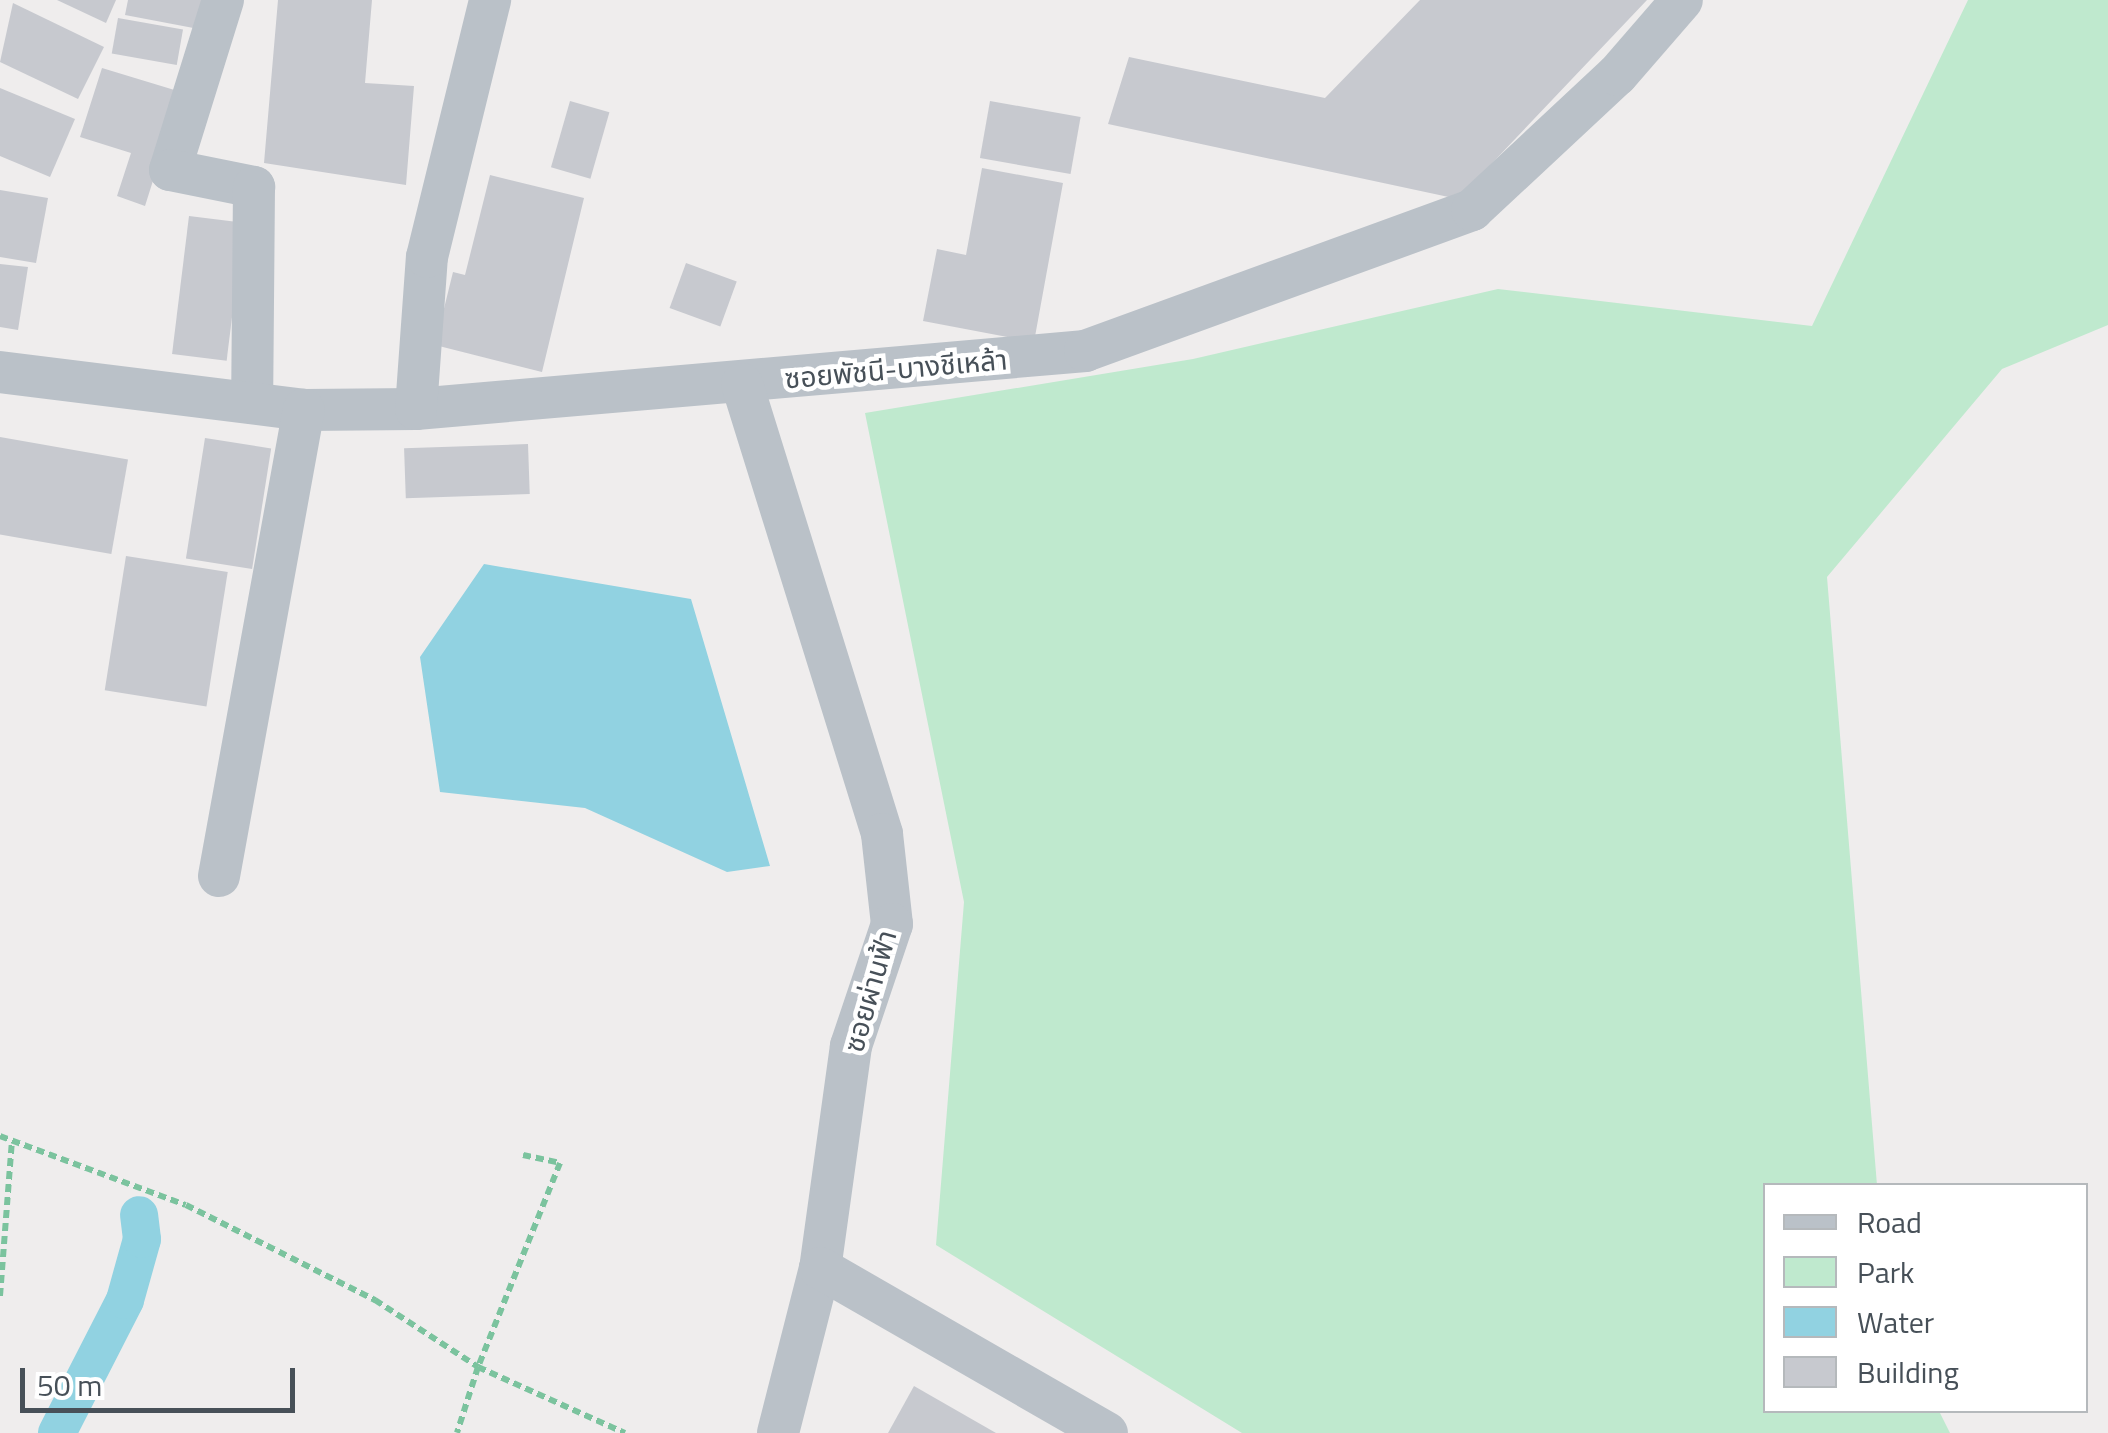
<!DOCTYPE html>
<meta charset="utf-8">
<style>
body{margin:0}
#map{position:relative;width:2108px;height:1433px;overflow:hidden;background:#efeded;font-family:"Titillium Web","Noto Sans Thai",sans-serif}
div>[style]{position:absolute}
.green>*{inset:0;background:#bfe9ce}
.water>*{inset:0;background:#91d2e1}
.canal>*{height:38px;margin:-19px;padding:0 19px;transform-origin:19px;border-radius:19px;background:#91d2e1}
.building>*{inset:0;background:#c7c9cf;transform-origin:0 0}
.path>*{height:6px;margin-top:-3px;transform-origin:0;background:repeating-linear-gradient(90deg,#7bc39e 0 8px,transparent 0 13px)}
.street>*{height:42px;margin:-21px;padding:0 21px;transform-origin:21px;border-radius:21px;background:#bac1c8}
span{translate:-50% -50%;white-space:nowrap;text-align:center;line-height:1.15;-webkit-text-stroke:9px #fff;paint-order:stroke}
.street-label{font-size:28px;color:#475058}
.legend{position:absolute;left:1763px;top:1183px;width:325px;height:230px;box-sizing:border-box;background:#fff;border:2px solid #b5b9bc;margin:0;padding:12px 18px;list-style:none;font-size:30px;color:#475058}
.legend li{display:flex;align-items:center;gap:20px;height:50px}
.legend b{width:50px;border:2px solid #b5b9bc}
.scale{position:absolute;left:20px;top:1368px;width:275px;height:45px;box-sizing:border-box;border:5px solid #475058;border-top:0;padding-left:12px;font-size:30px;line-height:35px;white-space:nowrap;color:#475058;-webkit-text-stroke:8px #fff;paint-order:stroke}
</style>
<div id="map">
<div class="green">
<i style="clip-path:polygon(1968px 0,2108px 0,2108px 325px,2002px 369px,1827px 577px,1877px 1185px,1766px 1186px,1766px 1410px,1939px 1411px,1950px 1433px,1242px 1433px,936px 1245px,964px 902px,865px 413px,1193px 359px,1498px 289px,1812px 326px)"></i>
</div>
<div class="water">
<i style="clip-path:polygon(484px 564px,691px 599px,770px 866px,727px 872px,585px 808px,440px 792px,420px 657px)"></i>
</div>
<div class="canal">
<i style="left:57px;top:1433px;width:149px;rotate:-62.9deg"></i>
<i style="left:125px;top:1300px;width:63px;rotate:-74.4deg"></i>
<i style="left:142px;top:1239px;width:24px;rotate:-97deg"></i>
</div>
<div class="building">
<i style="clip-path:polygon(57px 0,116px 0,106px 23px)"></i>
<i style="clip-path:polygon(128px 0,210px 0,204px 30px,125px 15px)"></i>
<i style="clip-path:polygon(278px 0,372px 0,365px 83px,414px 86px,406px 185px,264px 163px)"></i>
<i style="clip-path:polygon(1420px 0,1647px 0,1458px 199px,1108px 124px,1129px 57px,1325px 98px)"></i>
<i style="clip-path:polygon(13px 3px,104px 47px,78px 99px,0 62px)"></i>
<i style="left:118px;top:18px;width:66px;height:36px;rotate:10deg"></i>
<i style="clip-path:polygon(102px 68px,181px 92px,145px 206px,117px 196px,131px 153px,80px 137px)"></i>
<i style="clip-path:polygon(0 88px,75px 119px,50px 177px,0 156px)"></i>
<i style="left:570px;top:101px;width:41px;height:69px;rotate:16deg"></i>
<i style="left:990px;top:101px;width:92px;height:58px;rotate:10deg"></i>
<i style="clip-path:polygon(982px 168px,1063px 183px,1034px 342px,923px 321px,937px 249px,966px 255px)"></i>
<i style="clip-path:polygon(490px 175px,584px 198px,542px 372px,435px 345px,453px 272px,465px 275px)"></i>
<i style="clip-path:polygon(0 190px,48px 198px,36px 263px,0 257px)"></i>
<i style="left:189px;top:216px;width:55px;height:139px;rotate:7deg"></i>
<i style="left:686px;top:263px;width:54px;height:48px;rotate:20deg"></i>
<i style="clip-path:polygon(0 264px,28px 267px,18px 330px,0 327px)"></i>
<i style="left:0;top:437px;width:130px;height:96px;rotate:10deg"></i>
<i style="left:205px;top:438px;width:67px;height:122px;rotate:9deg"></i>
<i style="left:528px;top:444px;width:50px;height:124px;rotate:88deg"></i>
<i style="left:126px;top:556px;width:103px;height:136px;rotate:9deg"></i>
<i style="clip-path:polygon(914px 1386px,996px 1433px,888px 1433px)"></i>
</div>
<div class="path">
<i style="left:0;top:1136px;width:198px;rotate:20.4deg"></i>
<i style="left:186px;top:1205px;width:212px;rotate:26.7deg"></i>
<i style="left:375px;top:1300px;width:123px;rotate:33deg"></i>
<i style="left:478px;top:1367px;width:69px;rotate:107.7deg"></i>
<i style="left:523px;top:1155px;width:38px;rotate:12deg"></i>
<i style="left:560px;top:1163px;width:220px;rotate:111.9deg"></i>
<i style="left:478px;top:1367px;width:161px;rotate:24.2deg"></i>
<i style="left:0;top:1296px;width:156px;rotate:-85.6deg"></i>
</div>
<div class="street">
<i style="left:223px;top:0;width:178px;rotate:107.3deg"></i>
<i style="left:170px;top:170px;width:86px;rotate:11.4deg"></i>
<i style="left:254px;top:187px;width:216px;rotate:90.5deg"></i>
<i style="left:0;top:372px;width:306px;rotate:7.1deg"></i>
<i style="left:304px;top:410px;width:112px;rotate:-0.5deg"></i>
<i style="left:416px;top:409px;width:672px;rotate:-4.95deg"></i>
<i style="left:1085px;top:351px;width:412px;rotate:-20deg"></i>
<i style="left:1472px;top:210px;width:198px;rotate:-43deg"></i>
<i style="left:1617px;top:75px;width:99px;rotate:-49.1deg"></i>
<i style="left:742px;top:384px;width:471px;rotate:72.7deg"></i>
<i style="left:882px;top:834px;width:91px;rotate:83.7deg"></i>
<i style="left:892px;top:924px;width:129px;rotate:108.6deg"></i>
<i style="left:851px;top:1046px;width:224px;rotate:97.9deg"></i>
<i style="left:820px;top:1268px;width:170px;rotate:104.3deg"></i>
<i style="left:416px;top:409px;width:152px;rotate:-85.9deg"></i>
<i style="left:427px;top:257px;width:265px;rotate:-76.2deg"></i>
<i style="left:219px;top:876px;width:474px;rotate:-79.7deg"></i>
<i style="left:820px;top:1268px;width:331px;rotate:29.9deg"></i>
</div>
<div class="street-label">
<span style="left:896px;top:369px;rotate:-5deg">ซอยพัชนี-บางชีเหล้า</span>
<span style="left:870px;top:991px;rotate:-74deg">ซอยผ่านฟ้า</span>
</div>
<ul class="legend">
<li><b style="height:12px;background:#bac1c8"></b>Road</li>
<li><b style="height:28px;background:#bfe9ce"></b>Park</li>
<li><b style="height:28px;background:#91d2e1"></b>Water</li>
<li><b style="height:28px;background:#c7c9cf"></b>Building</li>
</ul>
<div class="scale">50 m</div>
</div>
